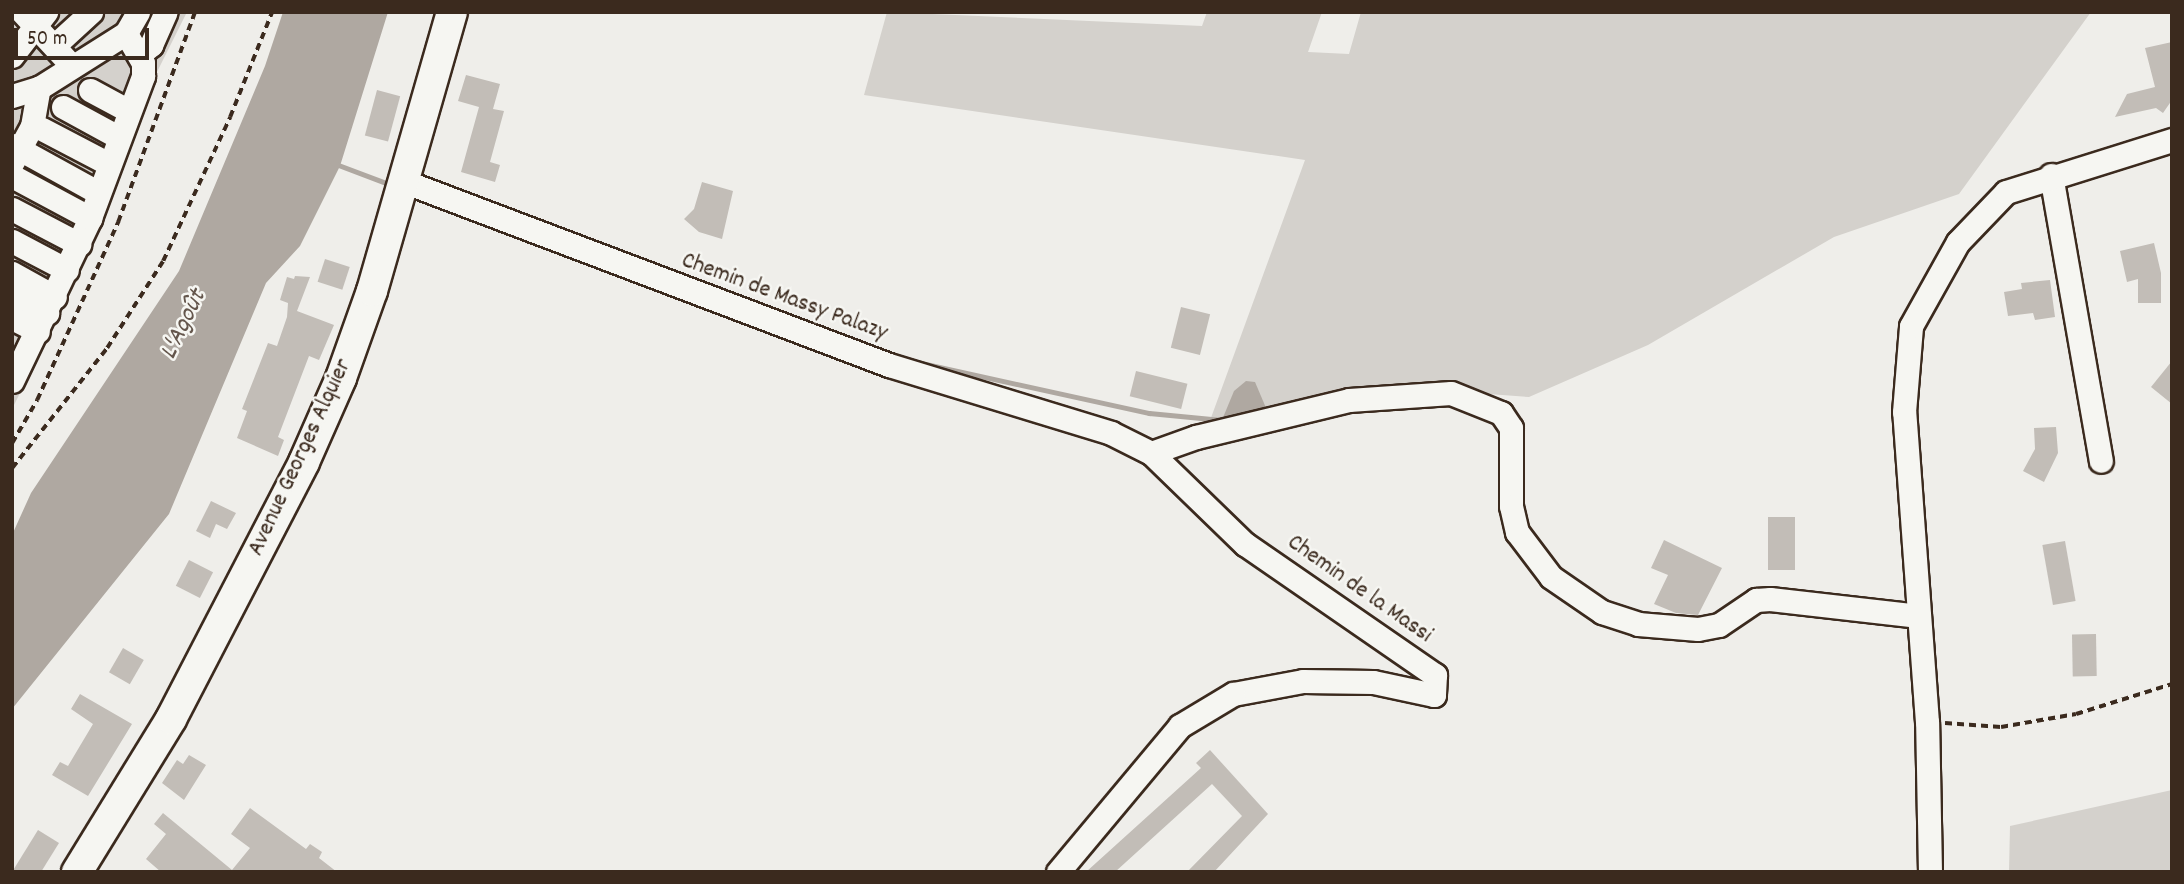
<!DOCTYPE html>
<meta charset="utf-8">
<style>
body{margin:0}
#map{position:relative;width:2184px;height:884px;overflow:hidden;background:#efeeea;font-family:Dekko,sans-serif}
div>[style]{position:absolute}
.green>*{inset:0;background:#d4d1cc}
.water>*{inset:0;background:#afa8a1}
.stream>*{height:5px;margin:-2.5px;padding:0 2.5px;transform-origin:2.5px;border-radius:2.5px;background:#afa8a1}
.building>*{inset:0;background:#c2bdb7;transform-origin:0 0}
.path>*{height:3.5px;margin-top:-1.75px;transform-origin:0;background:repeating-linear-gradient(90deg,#3b2a1e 0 7px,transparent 0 12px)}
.roads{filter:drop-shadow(2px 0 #3b2a1e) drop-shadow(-2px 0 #3b2a1e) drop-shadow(0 2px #3b2a1e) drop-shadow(0 -2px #3b2a1e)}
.minor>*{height:23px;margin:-11.5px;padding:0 11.5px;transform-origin:11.5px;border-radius:11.5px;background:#f6f6f2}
.major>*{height:30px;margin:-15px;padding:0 15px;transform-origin:15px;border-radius:15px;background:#f6f6f2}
span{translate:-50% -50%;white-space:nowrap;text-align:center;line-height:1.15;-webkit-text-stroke:5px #f6f6f2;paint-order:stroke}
.street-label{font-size:24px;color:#3b2a1e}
.water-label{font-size:26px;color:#64564c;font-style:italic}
.frame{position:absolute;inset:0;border:14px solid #3b2a1e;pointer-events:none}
.scale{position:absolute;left:14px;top:28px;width:135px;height:32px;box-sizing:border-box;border:4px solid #3b2a1e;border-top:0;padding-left:9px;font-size:21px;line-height:24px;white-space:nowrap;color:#3b2a1e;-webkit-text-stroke:5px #f6f6f2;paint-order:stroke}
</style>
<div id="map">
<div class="green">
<i style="clip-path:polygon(12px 12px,187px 12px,155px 76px,74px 286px,12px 409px)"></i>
<i style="clip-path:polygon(887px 12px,1202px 26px,1207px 12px,1322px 12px,1308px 52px,1349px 54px,1361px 12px,2091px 12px,1959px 194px,1834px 237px,1648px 345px,1529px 397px,1379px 386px,1208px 426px,1305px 160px,864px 95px)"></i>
<i style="clip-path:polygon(2172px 790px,2172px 872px,2009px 872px,2010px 826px)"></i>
</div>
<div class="water">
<i style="clip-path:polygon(283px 12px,388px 12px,340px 166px,300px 246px,266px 283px,169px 514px,12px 709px,12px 535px,31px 493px,179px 271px,265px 66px)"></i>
<i style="clip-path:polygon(1246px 381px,1255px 382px,1269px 415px,1222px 420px,1234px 391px)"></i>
</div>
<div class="stream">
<i style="left:333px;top:163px;width:57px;rotate:20.7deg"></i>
<i style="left:912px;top:361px;width:243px;rotate:12.4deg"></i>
<i style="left:1149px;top:413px;width:73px;rotate:5.5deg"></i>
</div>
<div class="building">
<i style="clip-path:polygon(2172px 42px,2172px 100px,2163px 113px,2156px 108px,2115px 117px,2127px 94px,2155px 87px,2145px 48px)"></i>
<i style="clip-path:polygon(466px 75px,500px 84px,493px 109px,504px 111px,490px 162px,500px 165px,495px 182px,461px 172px,479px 107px,458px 101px)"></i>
<i style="left:377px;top:90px;width:24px;height:47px;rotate:15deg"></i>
<i style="clip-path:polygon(702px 182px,733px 191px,722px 239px,699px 232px,684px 219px,694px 209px)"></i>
<i style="clip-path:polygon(2154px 243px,2161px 273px,2161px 303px,2138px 303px,2138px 279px,2127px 282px,2120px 251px)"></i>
<i style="left:325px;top:259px;width:26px;height:24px;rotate:18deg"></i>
<i style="clip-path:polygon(295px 276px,310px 277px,297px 311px,334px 325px,319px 360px,309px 356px,278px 437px,284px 440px,278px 456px,237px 438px,247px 411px,242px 409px,268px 343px,277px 346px,287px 317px,288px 303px,280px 300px,287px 277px,294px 279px)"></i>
<i style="clip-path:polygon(2050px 280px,2055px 317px,2035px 320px,2033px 313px,2008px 316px,2004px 292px,2022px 289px,2021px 283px)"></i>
<i style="left:1181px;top:307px;width:30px;height:42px;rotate:14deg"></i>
<i style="clip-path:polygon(2172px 361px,2172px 404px,2151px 387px)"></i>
<i style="left:1136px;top:371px;width:53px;height:26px;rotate:14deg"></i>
<i style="clip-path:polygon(2056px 427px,2058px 453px,2044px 482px,2023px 471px,2035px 449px,2034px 428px)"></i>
<i style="clip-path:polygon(211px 501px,236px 513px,227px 529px,216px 524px,210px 538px,196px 531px)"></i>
<i style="left:1768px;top:517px;width:27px;height:53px"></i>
<i style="clip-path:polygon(1664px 540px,1722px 568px,1698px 615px,1676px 613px,1654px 604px,1668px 575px,1651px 568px)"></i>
<i style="left:2065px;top:541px;width:61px;height:23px;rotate:80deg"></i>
<i style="left:189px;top:560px;width:27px;height:29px;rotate:27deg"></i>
<i style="left:2096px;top:634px;width:42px;height:24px;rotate:89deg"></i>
<i style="left:123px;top:648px;width:24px;height:28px;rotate:30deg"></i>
<i style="clip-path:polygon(80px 694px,132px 724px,88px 796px,52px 775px,60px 762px,68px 766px,93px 724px,71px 709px)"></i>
<i style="clip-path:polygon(1210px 750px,1268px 814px,1214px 872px,1187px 872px,1242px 816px,1212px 784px,1115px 872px,1086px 872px,1201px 768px,1196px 763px)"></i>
<i style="clip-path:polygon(189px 755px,206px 765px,184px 800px,162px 783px,177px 760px,183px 764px)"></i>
<i style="clip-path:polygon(250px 808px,306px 849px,310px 844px,322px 852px,319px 858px,337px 872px,161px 872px,146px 859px,166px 834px,154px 824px,163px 813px,232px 870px,250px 848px,231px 834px)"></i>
<i style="clip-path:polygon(38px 830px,59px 843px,41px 872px,12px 872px)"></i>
</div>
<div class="path">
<i style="left:12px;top:443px;width:50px;rotate:-59.8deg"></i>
<i style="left:37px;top:400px;width:196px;rotate:-65.5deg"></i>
<i style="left:118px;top:222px;width:224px;rotate:-69.9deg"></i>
<i style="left:12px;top:468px;width:153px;rotate:-51.6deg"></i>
<i style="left:107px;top:348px;width:103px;rotate:-57.2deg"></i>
<i style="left:163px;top:261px;width:159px;rotate:-65deg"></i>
<i style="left:230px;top:117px;width:113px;rotate:-68.2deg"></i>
<i style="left:1945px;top:723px;width:56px;rotate:4.1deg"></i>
<i style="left:2001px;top:727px;width:76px;rotate:-9.8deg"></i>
<i style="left:2076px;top:714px;width:101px;rotate:-17.4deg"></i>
</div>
<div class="roads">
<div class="minor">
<i style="left:22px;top:12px;width:74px;rotate:47.2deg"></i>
<i style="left:55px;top:45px;width:49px;rotate:-42.5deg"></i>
<i style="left:139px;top:55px;width:16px;rotate:-40deg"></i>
<i style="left:151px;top:45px;width:36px;rotate:-66deg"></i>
<i style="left:12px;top:56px;width:56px;rotate:-52.3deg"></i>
<i style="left:90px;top:90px;width:44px;rotate:28.3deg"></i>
<i style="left:12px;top:96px;width:28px;rotate:-17deg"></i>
<i style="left:39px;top:88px;width:103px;rotate:-32.3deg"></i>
<i style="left:126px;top:33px;width:24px;rotate:-60deg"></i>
<i style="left:63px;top:107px;width:63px;rotate:28.6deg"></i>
<i style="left:42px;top:129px;width:76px;rotate:27.6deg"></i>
<i style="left:12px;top:145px;width:99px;rotate:28.9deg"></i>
<i style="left:12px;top:163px;width:42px;rotate:-61.6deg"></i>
<i style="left:32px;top:126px;width:39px;rotate:-80deg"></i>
<i style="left:2051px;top:175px;width:290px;rotate:80.1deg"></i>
<i style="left:12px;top:176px;width:89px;rotate:28.3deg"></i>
<i style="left:403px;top:181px;width:520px;rotate:20.74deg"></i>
<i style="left:889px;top:365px;width:232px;rotate:17deg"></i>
<i style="left:1111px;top:433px;width:45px;rotate:26.6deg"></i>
<i style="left:1151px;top:453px;width:131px;rotate:44.1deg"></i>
<i style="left:1245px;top:544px;width:231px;rotate:34.6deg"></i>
<i style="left:1435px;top:675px;width:20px;rotate:93deg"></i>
<i style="left:1434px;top:695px;width:62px;rotate:-168deg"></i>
<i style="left:1373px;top:682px;width:70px;rotate:-179.2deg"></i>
<i style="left:1303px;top:681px;width:71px;rotate:169.5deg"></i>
<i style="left:1233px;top:694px;width:62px;rotate:148.9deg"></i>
<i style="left:1180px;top:726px;width:190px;rotate:129.9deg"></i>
<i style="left:12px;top:209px;width:76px;rotate:27.6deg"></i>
<i style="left:12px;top:241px;width:62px;rotate:27.8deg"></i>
<i style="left:12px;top:273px;width:49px;rotate:29.2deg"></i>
<i style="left:12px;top:294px;width:40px;rotate:28deg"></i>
<i style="left:12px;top:318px;width:29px;rotate:27deg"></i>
<i style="left:12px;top:381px;width:181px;rotate:-64.4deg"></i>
<i style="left:90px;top:218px;width:152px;rotate:-69.5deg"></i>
<i style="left:143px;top:76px;width:13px;rotate:-90deg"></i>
<i style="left:143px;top:63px;width:34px;rotate:-120deg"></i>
<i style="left:1151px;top:453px;width:48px;rotate:-19.6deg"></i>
<i style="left:1196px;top:437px;width:157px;rotate:-13.6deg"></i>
<i style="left:1349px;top:400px;width:102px;rotate:-3.9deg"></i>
<i style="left:1451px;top:393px;width:54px;rotate:21.8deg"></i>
<i style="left:1501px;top:413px;width:18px;rotate:56deg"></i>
<i style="left:1511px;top:428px;width:78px;rotate:90deg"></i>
<i style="left:1511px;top:506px;width:27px;rotate:77deg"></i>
<i style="left:1517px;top:532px;width:56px;rotate:52.9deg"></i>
<i style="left:1551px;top:577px;width:62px;rotate:34.5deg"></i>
<i style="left:1602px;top:612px;width:38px;rotate:18deg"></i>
<i style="left:1638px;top:624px;width:60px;rotate:4.8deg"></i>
<i style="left:1698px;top:629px;width:21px;rotate:-11deg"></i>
<i style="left:1719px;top:625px;width:45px;rotate:-34deg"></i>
<i style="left:1756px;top:600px;width:14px;rotate:-4deg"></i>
<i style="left:1770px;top:599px;width:150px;rotate:6.5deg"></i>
<i style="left:1930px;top:872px;width:150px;rotate:-91.1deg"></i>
<i style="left:1927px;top:722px;width:311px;rotate:-94.2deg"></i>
<i style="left:1904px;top:412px;width:86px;rotate:-85.3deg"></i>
<i style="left:1911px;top:326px;width:96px;rotate:-60.8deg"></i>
<i style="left:1958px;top:242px;width:69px;rotate:-46.2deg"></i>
<i style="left:2006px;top:192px;width:174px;rotate:-17.4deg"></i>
</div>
<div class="major">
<i style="left:77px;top:872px;width:180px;rotate:-58.4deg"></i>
<i style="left:171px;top:719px;width:289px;rotate:-62.6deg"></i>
<i style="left:304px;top:462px;width:92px;rotate:-66.2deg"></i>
<i style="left:341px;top:378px;width:92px;rotate:-70.4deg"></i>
<i style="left:372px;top:291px;width:290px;rotate:-74deg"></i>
</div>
</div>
<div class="street-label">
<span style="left:784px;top:298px;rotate:20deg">Chemin de Massy Palazy</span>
<span style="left:301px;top:458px;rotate:-65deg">Avenue Georges Alquier</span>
<span style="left:1359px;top:590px;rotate:35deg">Chemin de la Massi</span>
</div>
<div class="water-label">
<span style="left:184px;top:325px;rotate:-64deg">L'Agoût</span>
</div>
<div class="frame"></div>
<div class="scale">50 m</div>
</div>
